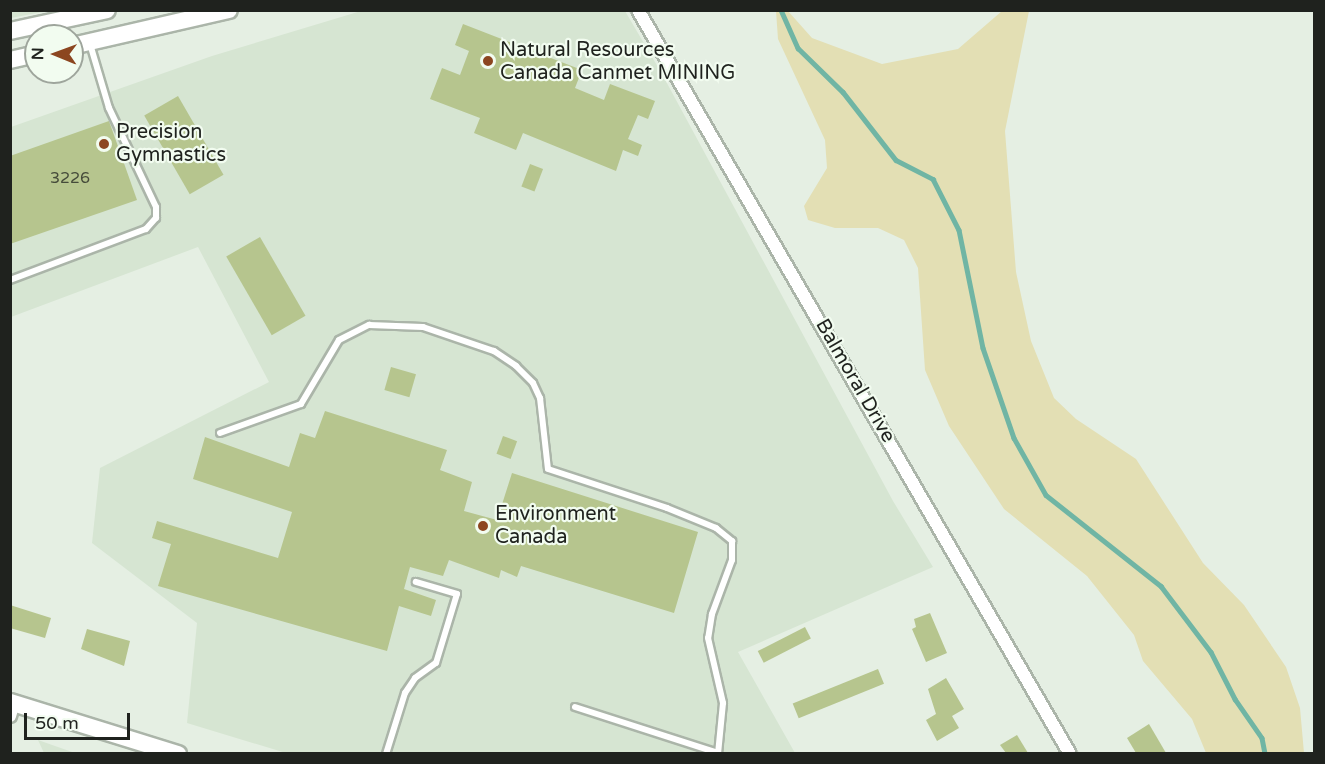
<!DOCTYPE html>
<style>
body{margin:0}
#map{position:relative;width:1325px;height:764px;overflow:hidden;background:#e5efe3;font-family:"Varela Round",sans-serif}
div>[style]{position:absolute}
.built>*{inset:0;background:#d6e5d2}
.green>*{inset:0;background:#e3dfb4}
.stream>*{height:4.5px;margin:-2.25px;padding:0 2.25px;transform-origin:2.25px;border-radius:2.25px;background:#70b5a4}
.building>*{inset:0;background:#b6c58e;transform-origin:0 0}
.roads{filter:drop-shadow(2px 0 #abb5a9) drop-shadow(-2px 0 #abb5a9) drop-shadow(0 2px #abb5a9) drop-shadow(0 -2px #abb5a9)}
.service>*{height:6px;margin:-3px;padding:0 3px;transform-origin:3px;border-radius:3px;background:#fff}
.minor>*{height:12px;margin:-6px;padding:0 6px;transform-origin:6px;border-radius:6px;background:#fff}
.secondary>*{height:16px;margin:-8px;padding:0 8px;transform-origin:8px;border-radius:8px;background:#fff}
.dots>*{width:16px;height:16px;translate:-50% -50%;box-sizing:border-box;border:3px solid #f2fcf0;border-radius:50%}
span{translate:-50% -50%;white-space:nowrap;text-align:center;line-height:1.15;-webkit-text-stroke:4.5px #f2fcf0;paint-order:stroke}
.number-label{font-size:16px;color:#454b3a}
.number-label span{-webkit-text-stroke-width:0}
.poi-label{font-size:20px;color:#1f221e}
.left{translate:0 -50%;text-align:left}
.street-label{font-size:20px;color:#1f221e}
.frame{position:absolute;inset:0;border:12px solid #1f221e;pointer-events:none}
.north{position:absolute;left:24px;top:24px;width:60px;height:60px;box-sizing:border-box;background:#f2fcf0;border:2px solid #9ea59c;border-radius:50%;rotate:271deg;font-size:16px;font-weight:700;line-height:24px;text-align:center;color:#1f221e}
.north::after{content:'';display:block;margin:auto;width:21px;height:27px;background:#8c4620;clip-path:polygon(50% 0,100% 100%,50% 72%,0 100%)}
.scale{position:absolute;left:24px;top:713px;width:106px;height:27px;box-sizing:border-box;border:3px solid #1f221e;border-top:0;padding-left:8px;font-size:18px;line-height:21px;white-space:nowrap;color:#1f221e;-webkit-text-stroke:4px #f2fcf0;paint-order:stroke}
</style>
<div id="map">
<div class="built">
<i style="clip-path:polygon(11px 10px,47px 10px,47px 11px,11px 18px)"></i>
<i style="clip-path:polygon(361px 11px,625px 11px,662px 74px,893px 501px,933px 567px,738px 652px,795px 753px,286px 753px,187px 723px,197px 623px,92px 543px,100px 468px,269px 382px,198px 247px,11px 317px,11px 127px,212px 56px)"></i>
<i style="clip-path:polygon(38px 740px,75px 753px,44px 753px)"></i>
</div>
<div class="green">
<i style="clip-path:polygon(776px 11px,788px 11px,812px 38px,882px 64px,958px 49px,1002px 11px,1029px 11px,1005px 131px,1016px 272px,1031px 341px,1054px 398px,1076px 419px,1136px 459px,1203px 563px,1244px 605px,1286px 667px,1300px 708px,1304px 753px,1206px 753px,1192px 719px,1143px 661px,1134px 635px,1087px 576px,1004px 509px,949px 426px,925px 370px,918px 268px,904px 240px,878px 228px,835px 228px,808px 220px,804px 206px,827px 168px,825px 140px,778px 39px)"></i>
</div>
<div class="stream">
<i style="left:781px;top:10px;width:42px;rotate:65.9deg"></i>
<i style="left:798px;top:48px;width:63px;rotate:44.4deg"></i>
<i style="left:843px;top:92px;width:86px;rotate:52.1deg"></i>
<i style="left:896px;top:160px;width:42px;rotate:27.2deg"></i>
<i style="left:933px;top:179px;width:57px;rotate:63deg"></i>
<i style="left:959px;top:230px;width:120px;rotate:78.5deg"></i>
<i style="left:983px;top:348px;width:95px;rotate:71deg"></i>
<i style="left:1014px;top:438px;width:65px;rotate:60.7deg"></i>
<i style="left:1046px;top:495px;width:147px;rotate:38.4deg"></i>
<i style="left:1161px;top:586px;width:83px;rotate:52.9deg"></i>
<i style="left:1211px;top:652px;width:53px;rotate:62.9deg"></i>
<i style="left:1235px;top:699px;width:47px;rotate:55.3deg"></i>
<i style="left:1262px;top:738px;width:16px;rotate:79deg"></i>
</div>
<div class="building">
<i style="clip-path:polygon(463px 24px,582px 70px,575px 88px,604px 100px,610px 84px,655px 101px,648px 119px,638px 115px,628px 139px,642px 145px,638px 156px,623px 150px,616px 171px,523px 133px,516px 150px,474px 133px,480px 118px,430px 99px,442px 68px,460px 75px,469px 51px,455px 45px)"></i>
<i style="left:178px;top:96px;width:91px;height:39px;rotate:60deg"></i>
<i style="clip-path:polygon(109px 121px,137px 200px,10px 244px,10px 156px)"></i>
<i style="left:530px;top:164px;width:14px;height:24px;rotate:21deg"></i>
<i style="left:260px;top:237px;width:91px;height:39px;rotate:60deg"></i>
<i style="left:391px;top:367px;width:26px;height:24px;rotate:16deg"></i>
<i style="clip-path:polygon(325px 411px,447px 450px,440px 470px,472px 482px,464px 511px,497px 520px,512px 473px,698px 532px,674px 613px,521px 566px,517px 577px,501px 570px,499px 578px,449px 560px,443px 576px,410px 567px,404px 589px,436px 600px,431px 616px,399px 606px,387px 651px,158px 586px,171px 544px,152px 538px,157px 521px,278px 558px,292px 512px,193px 479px,205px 437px,289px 467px,300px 433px,315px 438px)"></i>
<i style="left:503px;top:436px;width:15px;height:19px;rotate:20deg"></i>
<i style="clip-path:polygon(10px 605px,51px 618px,45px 638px,10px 628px)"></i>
<i style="clip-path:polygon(930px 613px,947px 653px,926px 662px,912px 629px,916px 627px,914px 619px)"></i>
<i style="left:805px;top:627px;width:13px;height:53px;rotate:63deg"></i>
<i style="clip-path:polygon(87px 629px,130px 641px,124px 666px,81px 649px)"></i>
<i style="left:878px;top:669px;width:16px;height:92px;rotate:68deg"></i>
<i style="clip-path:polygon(946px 678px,964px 709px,952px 716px,959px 728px,937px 741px,926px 720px,936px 714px,928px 689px)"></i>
<i style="clip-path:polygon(1149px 724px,1166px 753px,1136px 753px,1127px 738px)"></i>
<i style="clip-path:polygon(1017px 735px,1028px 753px,1006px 753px,1000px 745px)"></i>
</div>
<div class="roads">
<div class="service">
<i style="left:10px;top:280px;width:145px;rotate:-20.6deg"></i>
<i style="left:146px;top:229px;width:15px;rotate:-48deg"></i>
<i style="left:156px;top:218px;width:11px;rotate:-90deg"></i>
<i style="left:156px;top:207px;width:110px;rotate:-115.4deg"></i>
<i style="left:109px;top:108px;width:67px;rotate:-106.5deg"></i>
<i style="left:220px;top:433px;width:86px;rotate:-19.7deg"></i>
<i style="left:301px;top:404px;width:74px;rotate:-59.3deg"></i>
<i style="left:339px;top:340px;width:34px;rotate:-27deg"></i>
<i style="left:369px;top:325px;width:54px;rotate:2.1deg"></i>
<i style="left:423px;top:327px;width:75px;rotate:18.7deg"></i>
<i style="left:494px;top:351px;width:27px;rotate:34deg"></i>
<i style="left:516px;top:366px;width:24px;rotate:45deg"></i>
<i style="left:533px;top:383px;width:17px;rotate:65deg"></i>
<i style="left:540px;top:398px;width:71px;rotate:83.6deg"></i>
<i style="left:548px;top:469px;width:125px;rotate:18.1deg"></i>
<i style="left:667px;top:508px;width:53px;rotate:22.2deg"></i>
<i style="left:716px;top:528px;width:21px;rotate:39deg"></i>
<i style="left:732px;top:541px;width:19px;rotate:90deg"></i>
<i style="left:732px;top:560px;width:58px;rotate:110.3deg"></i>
<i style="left:712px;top:614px;width:24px;rotate:99deg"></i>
<i style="left:708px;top:638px;width:67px;rotate:77deg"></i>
<i style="left:723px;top:703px;width:51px;rotate:95.6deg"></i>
<i style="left:575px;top:707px;width:150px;rotate:17.8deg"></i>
<i style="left:386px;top:754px;width:64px;rotate:-72.7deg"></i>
<i style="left:405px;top:693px;width:18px;rotate:-56deg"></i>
<i style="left:415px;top:678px;width:26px;rotate:-36deg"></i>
<i style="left:436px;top:663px;width:72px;rotate:-73.1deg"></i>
<i style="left:457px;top:594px;width:43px;rotate:-163.7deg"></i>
</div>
<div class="minor">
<i style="left:638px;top:10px;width:860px;rotate:59.86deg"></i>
<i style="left:10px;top:716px;width:14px;rotate:-73deg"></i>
</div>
<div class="secondary">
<i style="left:10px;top:31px;width:99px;rotate:-12.2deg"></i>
<i style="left:72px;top:46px;width:161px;rotate:-12.9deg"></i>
<i style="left:10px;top:60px;width:27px;rotate:-13deg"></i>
<i style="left:10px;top:702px;width:176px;rotate:17.2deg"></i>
</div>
</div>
<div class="dots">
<i style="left:488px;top:61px;background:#8c4620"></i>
<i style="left:104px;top:144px;background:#8c4620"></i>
<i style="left:483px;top:526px;background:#8c4620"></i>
</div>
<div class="number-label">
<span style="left:70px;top:178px">3226</span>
</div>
<div class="poi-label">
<span class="left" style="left:500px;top:62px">Natural Resources<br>Canada Canmet MINING</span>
<span class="left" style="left:116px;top:144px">Precision<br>Gymnastics</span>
<span class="left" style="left:495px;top:526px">Environment<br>Canada</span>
</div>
<div class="street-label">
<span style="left:855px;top:381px;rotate:60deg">Balmoral Drive</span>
</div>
<div class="frame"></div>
<div class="north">N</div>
<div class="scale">50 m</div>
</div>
